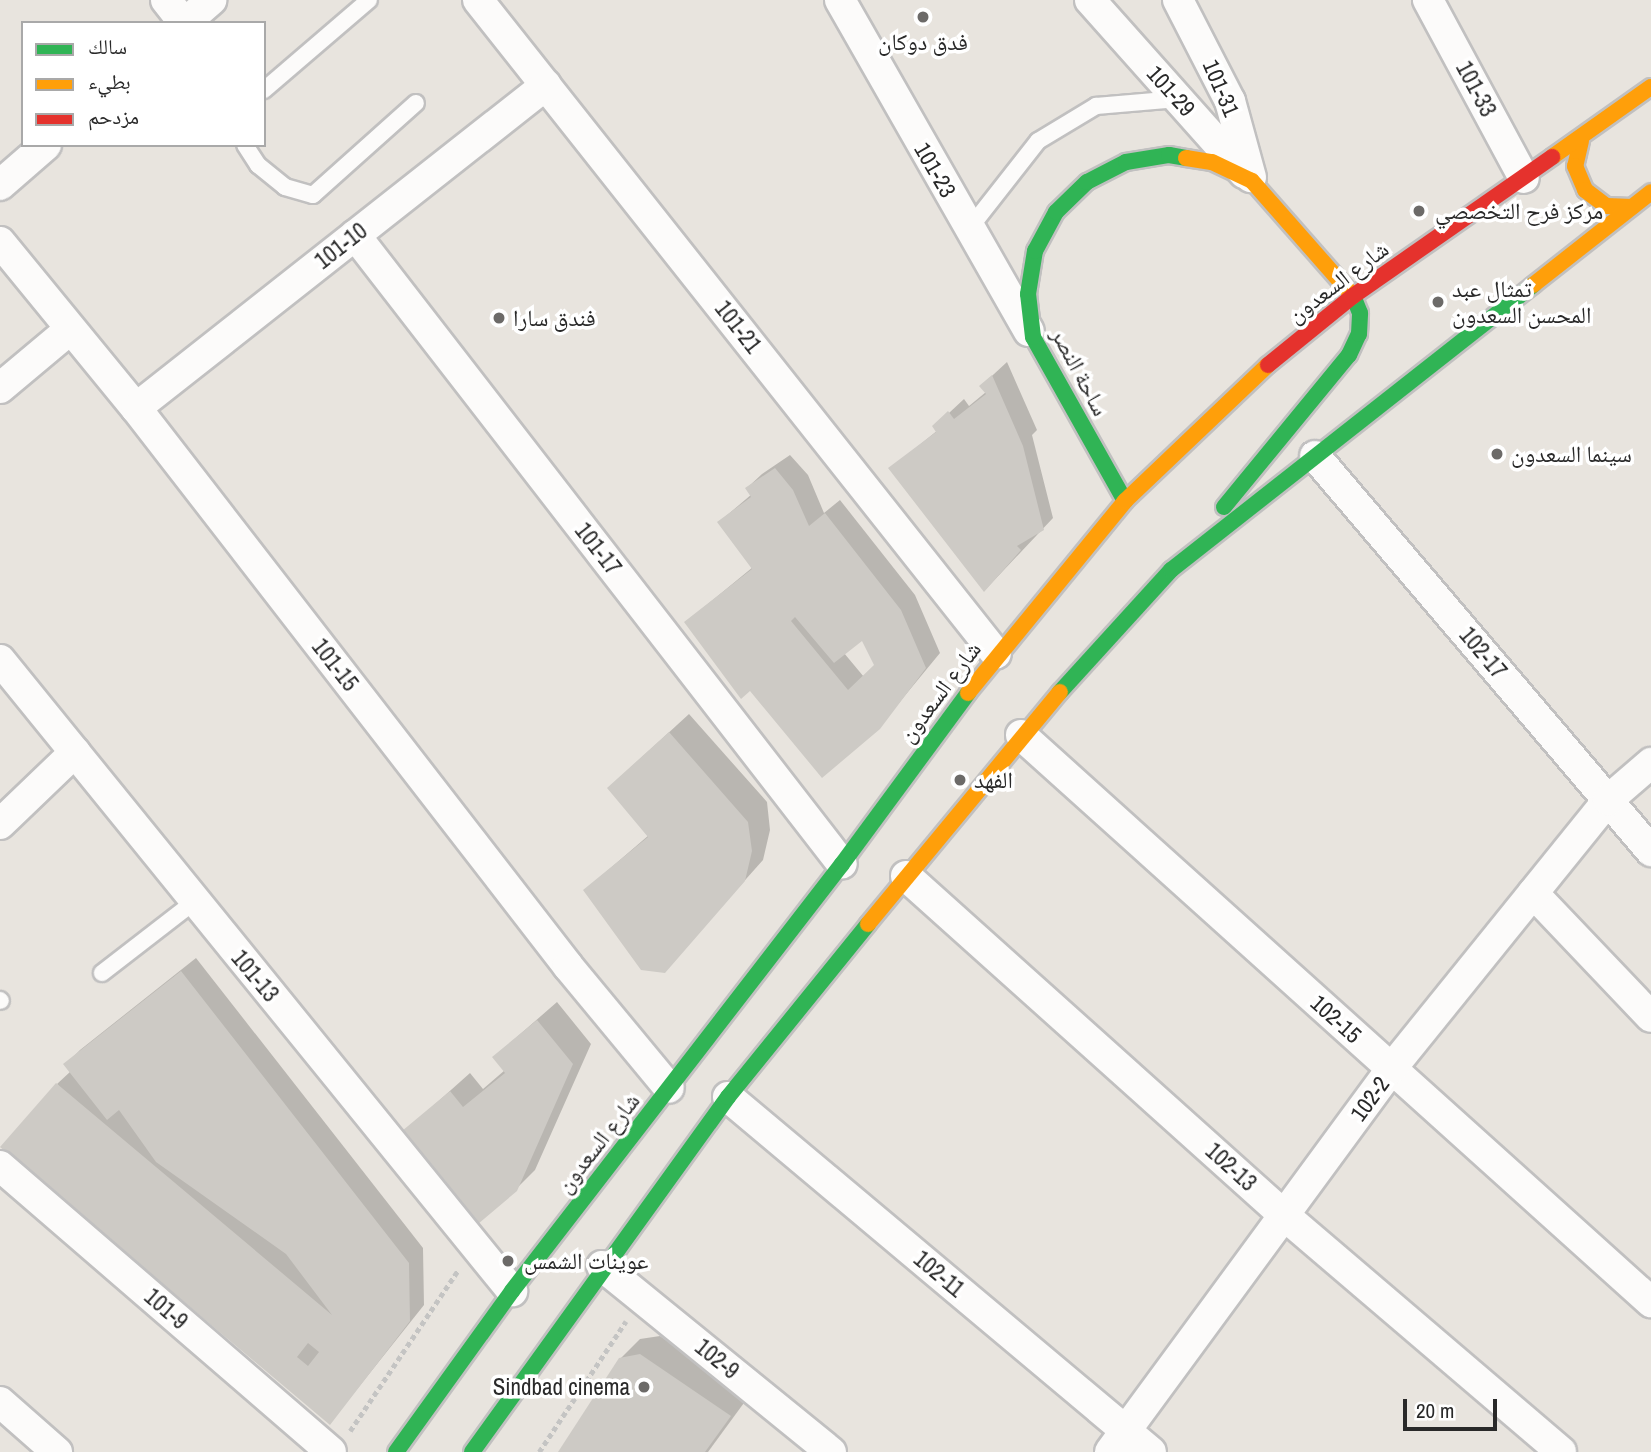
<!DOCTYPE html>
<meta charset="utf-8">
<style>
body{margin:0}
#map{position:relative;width:1651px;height:1452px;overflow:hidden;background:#e8e4de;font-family:"Archivo Narrow","Noto Naskh Arabic",sans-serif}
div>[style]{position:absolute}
.shadow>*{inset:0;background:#0003}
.building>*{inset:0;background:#cdcac5}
.path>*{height:4.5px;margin-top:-2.25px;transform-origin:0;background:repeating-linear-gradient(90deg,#c4c4c3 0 5px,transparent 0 8.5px)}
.roads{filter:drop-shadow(2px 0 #c1c0c0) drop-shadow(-2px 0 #c1c0c0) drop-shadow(0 2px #c1c0c0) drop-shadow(0 -2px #c1c0c0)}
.lane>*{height:16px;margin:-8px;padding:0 8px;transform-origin:8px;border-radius:8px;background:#fcfbfa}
.street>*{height:30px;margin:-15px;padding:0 15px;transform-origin:15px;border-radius:15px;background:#fcfbfa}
.fast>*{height:16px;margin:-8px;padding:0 8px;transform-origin:8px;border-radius:8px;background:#30b455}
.slow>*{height:16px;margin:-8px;padding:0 8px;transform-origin:8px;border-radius:8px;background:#ff9f0a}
.jam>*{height:16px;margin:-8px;padding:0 8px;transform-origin:8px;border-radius:8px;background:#e5322d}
.dots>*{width:19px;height:19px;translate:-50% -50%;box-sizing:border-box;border:4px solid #fff;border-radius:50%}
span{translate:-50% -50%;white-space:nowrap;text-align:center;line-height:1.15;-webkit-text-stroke:7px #fff;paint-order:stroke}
.poi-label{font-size:23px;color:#292929}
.left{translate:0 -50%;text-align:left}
.right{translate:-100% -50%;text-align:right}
.street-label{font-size:23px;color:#292929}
.legend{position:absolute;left:21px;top:21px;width:245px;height:126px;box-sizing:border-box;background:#fff;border:2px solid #a9a9a9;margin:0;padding:9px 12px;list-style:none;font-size:21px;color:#292929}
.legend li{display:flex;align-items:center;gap:14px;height:35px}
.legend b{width:35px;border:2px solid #a9a9a9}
.scale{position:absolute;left:1403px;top:1399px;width:94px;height:32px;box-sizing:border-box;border:4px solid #292929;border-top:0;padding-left:9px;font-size:21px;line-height:24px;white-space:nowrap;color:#292929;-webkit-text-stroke:5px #fff;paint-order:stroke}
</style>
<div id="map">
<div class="shadow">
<i style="clip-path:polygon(1007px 362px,1037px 430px,1032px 435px,1053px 518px,985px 590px,891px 468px,938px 430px,935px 426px,964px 399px,969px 406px,986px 392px,981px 386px)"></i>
<i style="clip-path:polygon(evenodd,790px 455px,808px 475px,824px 513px,840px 500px,915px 595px,940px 653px,879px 727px,750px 689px,686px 622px,753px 567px,719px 522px,752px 494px,747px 488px,762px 474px,790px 455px,863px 638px,876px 665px,864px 677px,844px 653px,863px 638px)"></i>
<i style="clip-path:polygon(689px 714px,767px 802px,770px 830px,763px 860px,664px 971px,585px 890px,649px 835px,629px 769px)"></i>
<i style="clip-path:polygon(196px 958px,423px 1248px,424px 1305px,330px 1423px,57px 1084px,71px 1071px,66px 1064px,80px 1050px)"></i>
<i style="clip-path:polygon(557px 1002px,591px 1044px,535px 1170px,515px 1190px,405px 1131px,470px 1073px,483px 1089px,505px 1070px,494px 1057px)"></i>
<i style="clip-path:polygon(660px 1336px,749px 1396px,708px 1452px,560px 1452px,620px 1359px,640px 1339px)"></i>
</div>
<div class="building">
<i style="clip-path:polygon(992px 375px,1023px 446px,1044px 530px,1017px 546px,1021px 550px,984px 592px,888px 468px,936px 432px,932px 426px,948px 411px,954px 419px,986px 394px,979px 386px)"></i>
<i style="clip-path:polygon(evenodd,775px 468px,793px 490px,809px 526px,825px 513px,901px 610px,926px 668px,880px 729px,822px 778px,750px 691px,741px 699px,684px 622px,752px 569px,717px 522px,751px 497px,745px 488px,775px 468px,795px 617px,834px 663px,862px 641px,874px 665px,848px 690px,791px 621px,795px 617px)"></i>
<i style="clip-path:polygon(669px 732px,748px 822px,752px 851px,745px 881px,665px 973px,641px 970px,583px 890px,648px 837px,607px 788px)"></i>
<i style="clip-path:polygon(evenodd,181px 971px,409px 1263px,410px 1321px,330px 1425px,0 1147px,56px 1083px,332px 1315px,286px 1254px,156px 1162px,119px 1110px,107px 1120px,63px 1064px,181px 971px,308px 1343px,319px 1352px,308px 1366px,297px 1357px,308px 1343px)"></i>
<i style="clip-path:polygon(537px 1020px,573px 1064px,517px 1191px,478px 1224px,402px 1131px,450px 1091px,463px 1107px,505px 1073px,492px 1057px)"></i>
<i style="clip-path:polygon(640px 1354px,731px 1416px,705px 1452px,558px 1452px,619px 1358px)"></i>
</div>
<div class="path">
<i style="left:350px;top:1431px;width:194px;rotate:-56.1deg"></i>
<i style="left:539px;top:1452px;width:157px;rotate:-56.4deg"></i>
</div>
<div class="roads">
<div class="lane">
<i style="left:264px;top:90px;width:138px;rotate:-40.6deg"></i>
<i style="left:245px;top:145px;width:24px;rotate:57deg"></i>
<i style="left:258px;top:165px;width:35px;rotate:39deg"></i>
<i style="left:285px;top:187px;width:29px;rotate:16deg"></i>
<i style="left:313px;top:195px;width:138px;rotate:-41.8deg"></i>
<i style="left:969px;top:229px;width:112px;rotate:-51.9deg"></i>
<i style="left:1038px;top:141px;width:68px;rotate:-31.1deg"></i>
<i style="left:1096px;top:106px;width:82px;rotate:-4.9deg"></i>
<i style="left:102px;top:973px;width:116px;rotate:-37.7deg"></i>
<i style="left:0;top:1000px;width:1px;rotate:45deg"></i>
</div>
<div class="street">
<i style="left:166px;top:0;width:29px;rotate:52deg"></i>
<i style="left:478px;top:0;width:834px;rotate:51.62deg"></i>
<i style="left:840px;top:0;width:381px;rotate:60.3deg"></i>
<i style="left:1090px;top:0;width:232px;rotate:48.3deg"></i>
<i style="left:1178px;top:0;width:114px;rotate:62.8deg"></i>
<i style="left:1230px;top:101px;width:79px;rotate:74.6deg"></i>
<i style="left:1428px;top:0;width:202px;rotate:61.7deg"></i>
<i style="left:185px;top:23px;width:35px;rotate:-41deg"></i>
<i style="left:0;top:185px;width:61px;rotate:-41deg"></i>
<i style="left:355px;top:235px;width:795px;rotate:52.25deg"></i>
<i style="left:0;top:242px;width:215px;rotate:50.7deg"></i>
<i style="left:136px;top:408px;width:706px;rotate:52.25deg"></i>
<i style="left:568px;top:966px;width:158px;rotate:50.4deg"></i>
<i style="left:0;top:388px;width:90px;rotate:-40deg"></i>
<i style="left:136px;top:408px;width:522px;rotate:-38.23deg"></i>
<i style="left:1315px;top:456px;width:519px;rotate:49.61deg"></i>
<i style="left:0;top:660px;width:813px;rotate:50.94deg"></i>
<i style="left:1021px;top:735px;width:848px;rotate:41.99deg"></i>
<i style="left:0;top:824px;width:104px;rotate:-43.8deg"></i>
<i style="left:906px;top:876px;width:509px;rotate:41.9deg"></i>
<i style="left:1285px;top:1216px;width:363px;rotate:40.5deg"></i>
<i style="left:1533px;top:893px;width:171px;rotate:46.4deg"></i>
<i style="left:728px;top:1097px;width:552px;rotate:40deg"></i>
<i style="left:0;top:1166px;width:437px;rotate:40.8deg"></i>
<i style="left:602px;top:1266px;width:295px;rotate:39.1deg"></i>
<i style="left:0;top:1402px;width:76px;rotate:41.3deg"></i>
<i style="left:1110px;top:1452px;width:475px;rotate:-53.7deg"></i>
<i style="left:1391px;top:1069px;width:346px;rotate:-51.1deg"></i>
<i style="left:1608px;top:800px;width:57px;rotate:-40.7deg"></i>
</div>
<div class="fast">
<i style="left:1125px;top:501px;width:188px;rotate:-119.3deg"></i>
<i style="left:1033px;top:337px;width:43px;rotate:-96.6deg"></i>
<i style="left:1028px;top:294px;width:44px;rotate:-80.8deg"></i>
<i style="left:1035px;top:251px;width:44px;rotate:-61.7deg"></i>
<i style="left:1056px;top:212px;width:43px;rotate:-44.1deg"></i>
<i style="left:1087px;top:182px;width:44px;rotate:-27.1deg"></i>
<i style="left:1126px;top:162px;width:44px;rotate:-9.2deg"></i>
<i style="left:1169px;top:155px;width:17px;rotate:10deg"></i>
<i style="left:1224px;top:507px;width:197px;rotate:-50.6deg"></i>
<i style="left:1349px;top:355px;width:23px;rotate:-65deg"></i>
<i style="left:1359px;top:334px;width:21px;rotate:-87deg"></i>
<i style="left:1360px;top:313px;width:18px;rotate:-112deg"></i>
<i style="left:1060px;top:692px;width:165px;rotate:-47.7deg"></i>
<i style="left:1171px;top:570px;width:461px;rotate:-38.2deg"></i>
<i style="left:396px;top:1452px;width:198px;rotate:-54.2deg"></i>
<i style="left:512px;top:1291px;width:540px;rotate:-52.3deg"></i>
<i style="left:842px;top:864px;width:212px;rotate:-53.6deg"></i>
<i style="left:472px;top:1452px;width:438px;rotate:-54.2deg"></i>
<i style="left:728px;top:1097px;width:223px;rotate:-51deg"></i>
</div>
<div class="slow">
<i style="left:1581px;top:141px;width:26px;rotate:103deg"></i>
<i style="left:1575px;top:166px;width:26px;rotate:67deg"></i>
<i style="left:1585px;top:190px;width:26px;rotate:37deg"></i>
<i style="left:1606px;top:206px;width:26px;rotate:2deg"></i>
<i style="left:1552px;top:157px;width:121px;rotate:-35.3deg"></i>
<i style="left:1186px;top:158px;width:26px;rotate:9deg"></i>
<i style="left:1212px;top:162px;width:44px;rotate:25.4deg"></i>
<i style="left:1252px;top:181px;width:153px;rotate:48.7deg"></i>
<i style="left:1533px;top:285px;width:150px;rotate:-38.2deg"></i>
<i style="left:968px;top:693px;width:248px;rotate:-50.7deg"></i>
<i style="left:1125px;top:501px;width:197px;rotate:-43.6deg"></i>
<i style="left:868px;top:924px;width:301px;rotate:-50.4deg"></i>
</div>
<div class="jam">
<i style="left:1268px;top:365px;width:109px;rotate:-39.1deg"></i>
<i style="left:1353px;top:296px;width:243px;rotate:-34.9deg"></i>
</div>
</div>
<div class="dots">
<i style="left:923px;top:17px;background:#6c6a68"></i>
<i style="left:1419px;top:211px;background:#6c6a68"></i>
<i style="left:1438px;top:302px;background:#6c6a68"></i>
<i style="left:499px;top:318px;background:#6c6a68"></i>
<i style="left:1497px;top:454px;background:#6c6a68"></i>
<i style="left:960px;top:780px;background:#6c6a68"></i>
<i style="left:508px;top:1261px;background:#6c6a68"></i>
<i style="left:644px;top:1387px;background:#6c6a68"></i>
</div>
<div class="poi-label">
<span style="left:923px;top:42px">فدق دوكان</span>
<span class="left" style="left:1435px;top:211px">مركز فرح التخصصي</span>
<span class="left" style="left:1452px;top:302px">تمثال عبد<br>المحسن السعدون</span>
<span class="left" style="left:513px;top:318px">فندق سارا</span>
<span class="left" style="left:1511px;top:454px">سينما السعدون</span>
<span class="left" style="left:974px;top:780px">الفهد</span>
<span class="left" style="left:524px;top:1261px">عوينات الشمس</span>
<span class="right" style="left:630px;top:1387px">Sindbad cinema</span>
</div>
<div class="street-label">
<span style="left:1221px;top:88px;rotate:67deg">101-31</span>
<span style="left:1476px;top:89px;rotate:62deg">101-33</span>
<span style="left:1171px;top:91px;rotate:48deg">101-29</span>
<span style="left:935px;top:170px;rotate:60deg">101-23</span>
<span style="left:341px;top:246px;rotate:-38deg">101-10</span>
<span style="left:1338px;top:282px;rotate:-37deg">شارع السعدون</span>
<span style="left:738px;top:327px;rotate:52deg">101-21</span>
<span style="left:1080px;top:372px;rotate:62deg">ساحة النصر</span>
<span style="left:598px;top:549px;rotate:52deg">101-17</span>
<span style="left:1483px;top:653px;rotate:50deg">102-17</span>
<span style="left:335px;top:665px;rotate:52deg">101-15</span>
<span style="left:940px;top:692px;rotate:-53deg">شارع السعدون</span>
<span style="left:255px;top:976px;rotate:50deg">101-13</span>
<span style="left:1336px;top:1019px;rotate:42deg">102-15</span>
<span style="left:1370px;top:1099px;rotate:-54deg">102-2</span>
<span style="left:598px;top:1143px;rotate:-52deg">شارع السعدون</span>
<span style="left:1231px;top:1167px;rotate:42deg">102-13</span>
<span style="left:939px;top:1274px;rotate:40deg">102-11</span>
<span style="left:166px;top:1309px;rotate:41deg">101-9</span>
<span style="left:717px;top:1359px;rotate:39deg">102-9</span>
</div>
<ul class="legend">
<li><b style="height:9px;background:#30b455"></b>سالك</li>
<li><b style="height:9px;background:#ff9f0a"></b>بطيء</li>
<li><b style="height:9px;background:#e5322d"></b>مزدحم</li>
</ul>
<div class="scale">20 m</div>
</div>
